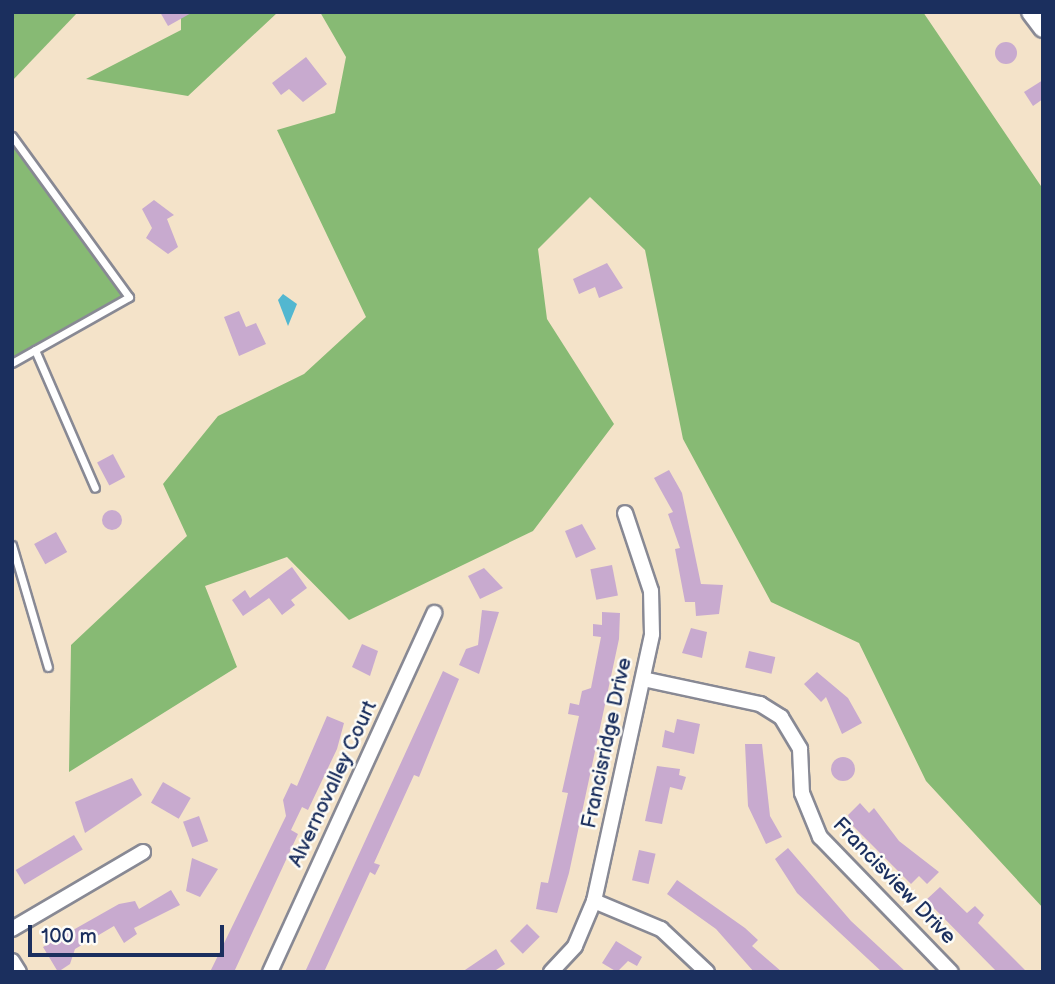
<!DOCTYPE html>
<style>
body{margin:0}
#map{position:relative;width:1055px;height:984px;overflow:hidden;background:#f4e3c9;font-family:"Balsamiq Sans",sans-serif}
div>[style]{position:absolute}
.forest>*{inset:0;background:#87ba74}
.water>*{inset:0;background:#52b7d0}
.building>*{inset:0;background:#c8aacf;transform-origin:0 0}
.round{border-radius:50%}
.roads{filter:drop-shadow(2px 0 #888994) drop-shadow(-2px 0 #888994) drop-shadow(0 2px #888994) drop-shadow(0 -2px #888994)}
.service>*{height:7px;margin:-3.5px;padding:0 3.5px;transform-origin:3.5px;border-radius:3.5px;background:#fff}
.minor>*{height:14px;margin:-7px;padding:0 7px;transform-origin:7px;border-radius:7px;background:#fff}
.tertiary>*{height:18px;margin:-9px;padding:0 9px;transform-origin:9px;border-radius:9px;background:#fff}
span{translate:-50% -50%;white-space:nowrap;text-align:center;line-height:1.15;-webkit-text-stroke:5px #fdfcf7;paint-order:stroke}
.street-label{font-size:21px;color:#1b2f5e}
.frame{position:absolute;inset:0;border:14px solid #1b2f5e;pointer-events:none}
.scale{position:absolute;left:28px;top:925px;width:196px;height:32px;box-sizing:border-box;border:4px solid #1b2f5e;border-top:0;padding-left:9px;font-size:21px;line-height:24px;white-space:nowrap;color:#1b2f5e;-webkit-text-stroke:5px #fdfcf7;paint-order:stroke}
</style>
<div id="map">
<div class="forest">
<i style="clip-path:polygon(12px 12px,78px 12px,12px 81px)"></i>
<i style="clip-path:polygon(181px 12px,300px 12px,277px 13px,188px 96px,86px 79px,181px 30px)"></i>
<i style="clip-path:polygon(320px 12px,923px 12px,1043px 189px,1043px 908px,926px 781px,859px 643px,771px 602px,683px 439px,645px 250px,590px 197px,538px 249px,547px 319px,614px 424px,533px 531px,349px 620px,287px 557px,205px 586px,237px 667px,69px 772px,71px 645px,187px 536px,163px 484px,218px 416px,304px 374px,366px 317px,277px 130px,335px 113px,346px 57px)"></i>
<i style="clip-path:polygon(16px 140px,129px 297px,12px 363px,12px 143px)"></i>
</div>
<div class="water">
<i style="clip-path:polygon(283px 294px,297px 304px,288px 326px,278px 300px)"></i>
</div>
<div class="building">
<i style="clip-path:polygon(160px 12px,193px 12px,168px 26px)"></i>
<i class="round" style="left:995px;top:42px;width:22px;height:22px"></i>
<i style="clip-path:polygon(306px 57px,327px 84px,303px 102px,289px 89px,281px 95px,272px 83px)"></i>
<i style="clip-path:polygon(1043px 80px,1043px 99px,1033px 106px,1024px 92px)"></i>
<i style="clip-path:polygon(154px 200px,174px 215px,167px 219px,178px 247px,168px 254px,146px 238px,152px 228px,142px 209px)"></i>
<i style="clip-path:polygon(607px 263px,623px 288px,599px 298px,595px 287px,579px 294px,573px 279px)"></i>
<i style="clip-path:polygon(239px 311px,246px 327px,256px 323px,266px 344px,239px 356px,224px 317px)"></i>
<i style="left:113px;top:454px;width:26px;height:18px;rotate:62deg"></i>
<i style="clip-path:polygon(669px 470px,682px 493px,701px 584px,723px 585px,719px 614px,696px 616px,695px 602px,685px 602px,675px 549px,680px 548px,668px 514px,673px 512px,654px 478px)"></i>
<i class="round" style="left:102px;top:510px;width:20px;height:20px"></i>
<i style="clip-path:polygon(582px 524px,596px 549px,576px 558px,565px 531px)"></i>
<i style="left:56px;top:532px;width:23px;height:25px;rotate:61deg"></i>
<i style="left:612px;top:565px;width:31px;height:22px;rotate:79deg"></i>
<i style="clip-path:polygon(292px 567px,307px 588px,291px 600px,295px 605px,282px 615px,269px 598px,243px 616px,232px 600px,245px 590px,250px 598px)"></i>
<i style="clip-path:polygon(484px 568px,503px 588px,480px 599px,468px 576px)"></i>
<i style="clip-path:polygon(482px 610px,499px 612px,479px 674px,459px 665px,466px 649px,478px 645px)"></i>
<i style="clip-path:polygon(602px 612px,620px 613px,619px 639px,569px 873px,557px 913px,536px 909px,541px 882px,548px 883px,568px 793px,562px 792px,579px 716px,568px 714px,570px 703px,579px 705px,582px 691px,591px 688px,601px 637px,593px 636px,593px 624px,602px 625px)"></i>
<i style="clip-path:polygon(691px 628px,707px 632px,702px 658px,682px 653px)"></i>
<i style="clip-path:polygon(362px 644px,378px 651px,370px 676px,352px 667px)"></i>
<i style="left:749px;top:651px;width:27px;height:17px;rotate:13deg"></i>
<i style="clip-path:polygon(443px 671px,459px 679px,419px 777px,414px 775px,374px 863px,380px 865px,375px 875px,370px 872px,324px 972px,305px 972px)"></i>
<i style="clip-path:polygon(817px 672px,848px 698px,862px 723px,842px 734px,826px 697px,821px 702px,804px 684px)"></i>
<i style="clip-path:polygon(327px 716px,344px 723px,337px 749px,308px 810px,302px 807px,291px 830px,298px 834px,234px 972px,210px 972px,286px 816px,283px 800px,291px 783px,297px 786px)"></i>
<i style="clip-path:polygon(677px 719px,700px 724px,694px 754px,662px 747px,665px 730px,674px 733px)"></i>
<i style="clip-path:polygon(745px 744px,762px 744px,770px 816px,782px 837px,766px 844px,748px 806px)"></i>
<i class="round" style="left:831px;top:757px;width:24px;height:24px"></i>
<i style="clip-path:polygon(657px 766px,680px 769px,679px 775px,686px 777px,682px 790px,670px 787px,662px 824px,645px 821px)"></i>
<i style="clip-path:polygon(132px 778px,142px 795px,85px 833px,75px 802px)"></i>
<i style="left:163px;top:782px;width:32px;height:24px;rotate:30deg"></i>
<i style="clip-path:polygon(860px 803px,869px 813px,874px 808px,899px 841px,939px 872px,927px 884px,919px 876px,911px 884px,852px 825px,848px 815px)"></i>
<i style="left:199px;top:816px;width:27px;height:17px;rotate:70deg"></i>
<i style="left:74px;top:835px;width:17px;height:68px;rotate:59deg"></i>
<i style="clip-path:polygon(788px 848px,851px 921px,906px 972px,882px 972px,797px 893px,775px 859px)"></i>
<i style="left:639px;top:850px;width:17px;height:31px;rotate:13deg"></i>
<i style="clip-path:polygon(192px 858px,218px 869px,200px 897px,186px 891px)"></i>
<i style="clip-path:polygon(677px 880px,745px 928px,758px 940px,752px 946px,782px 972px,754px 972px,716px 929px,667px 894px)"></i>
<i style="clip-path:polygon(940px 887px,967px 913px,975px 906px,984px 915px,978px 923px,1027px 972px,997px 972px,926px 900px)"></i>
<i style="clip-path:polygon(171px 890px,180px 905px,134px 928px,137px 934px,124px 943px,114px 926px,75px 949px,70px 964px,58px 972px,43px 947px,119px 904px,135px 901px,139px 909px)"></i>
<i style="left:527px;top:924px;width:18px;height:24px;rotate:45deg"></i>
<i style="clip-path:polygon(616px 941px,642px 957px,637px 966px,628px 961px,617px 972px,602px 963px)"></i>
<i style="clip-path:polygon(496px 949px,505px 964px,493px 972px,462px 972px)"></i>
</div>
<div class="roads">
<div class="service">
<i style="left:12px;top:136px;width:199px;rotate:54deg"></i>
<i style="left:129px;top:297px;width:134px;rotate:150.6deg"></i>
<i style="left:35px;top:350px;width:150px;rotate:66.5deg"></i>
<i style="left:12px;top:545px;width:127px;rotate:73.6deg"></i>
</div>
<div class="minor">
<i style="left:643px;top:679px;width:120px;rotate:12.1deg"></i>
<i style="left:760px;top:704px;width:25px;rotate:32deg"></i>
<i style="left:781px;top:717px;width:37px;rotate:59deg"></i>
<i style="left:800px;top:749px;width:44px;rotate:87.4deg"></i>
<i style="left:802px;top:793px;width:48px;rotate:67.8deg"></i>
<i style="left:820px;top:837px;width:188px;rotate:45.9deg"></i>
<i style="left:594px;top:901px;width:73px;rotate:22.7deg"></i>
<i style="left:661px;top:929px;width:63px;rotate:43.1deg"></i>
<i style="left:12px;top:929px;width:152px;rotate:-30.4deg"></i>
<i style="left:12px;top:961px;width:13px;rotate:58deg"></i>
<i style="left:270px;top:972px;width:395px;rotate:-65.4deg"></i>
<i style="left:551px;top:972px;width:35px;rotate:-47deg"></i>
<i style="left:575px;top:946px;width:49px;rotate:-67.1deg"></i>
<i style="left:594px;top:901px;width:273px;rotate:-77.7deg"></i>
<i style="left:652px;top:634px;width:43px;rotate:-91.3deg"></i>
<i style="left:651px;top:591px;width:82px;rotate:-108.4deg"></i>
</div>
<div class="tertiary">
<i style="left:1031px;top:12px;width:20px;rotate:53deg"></i>
</div>
</div>
<div class="street-label">
<span style="left:607px;top:743px;rotate:-78deg">Francisridge Drive</span>
<span style="left:333px;top:784px;rotate:-65deg">Alvernovalley Court</span>
<span style="left:894px;top:881px;rotate:46deg">Francisview Drive</span>
</div>
<div class="frame"></div>
<div class="scale">100 m</div>
</div>
